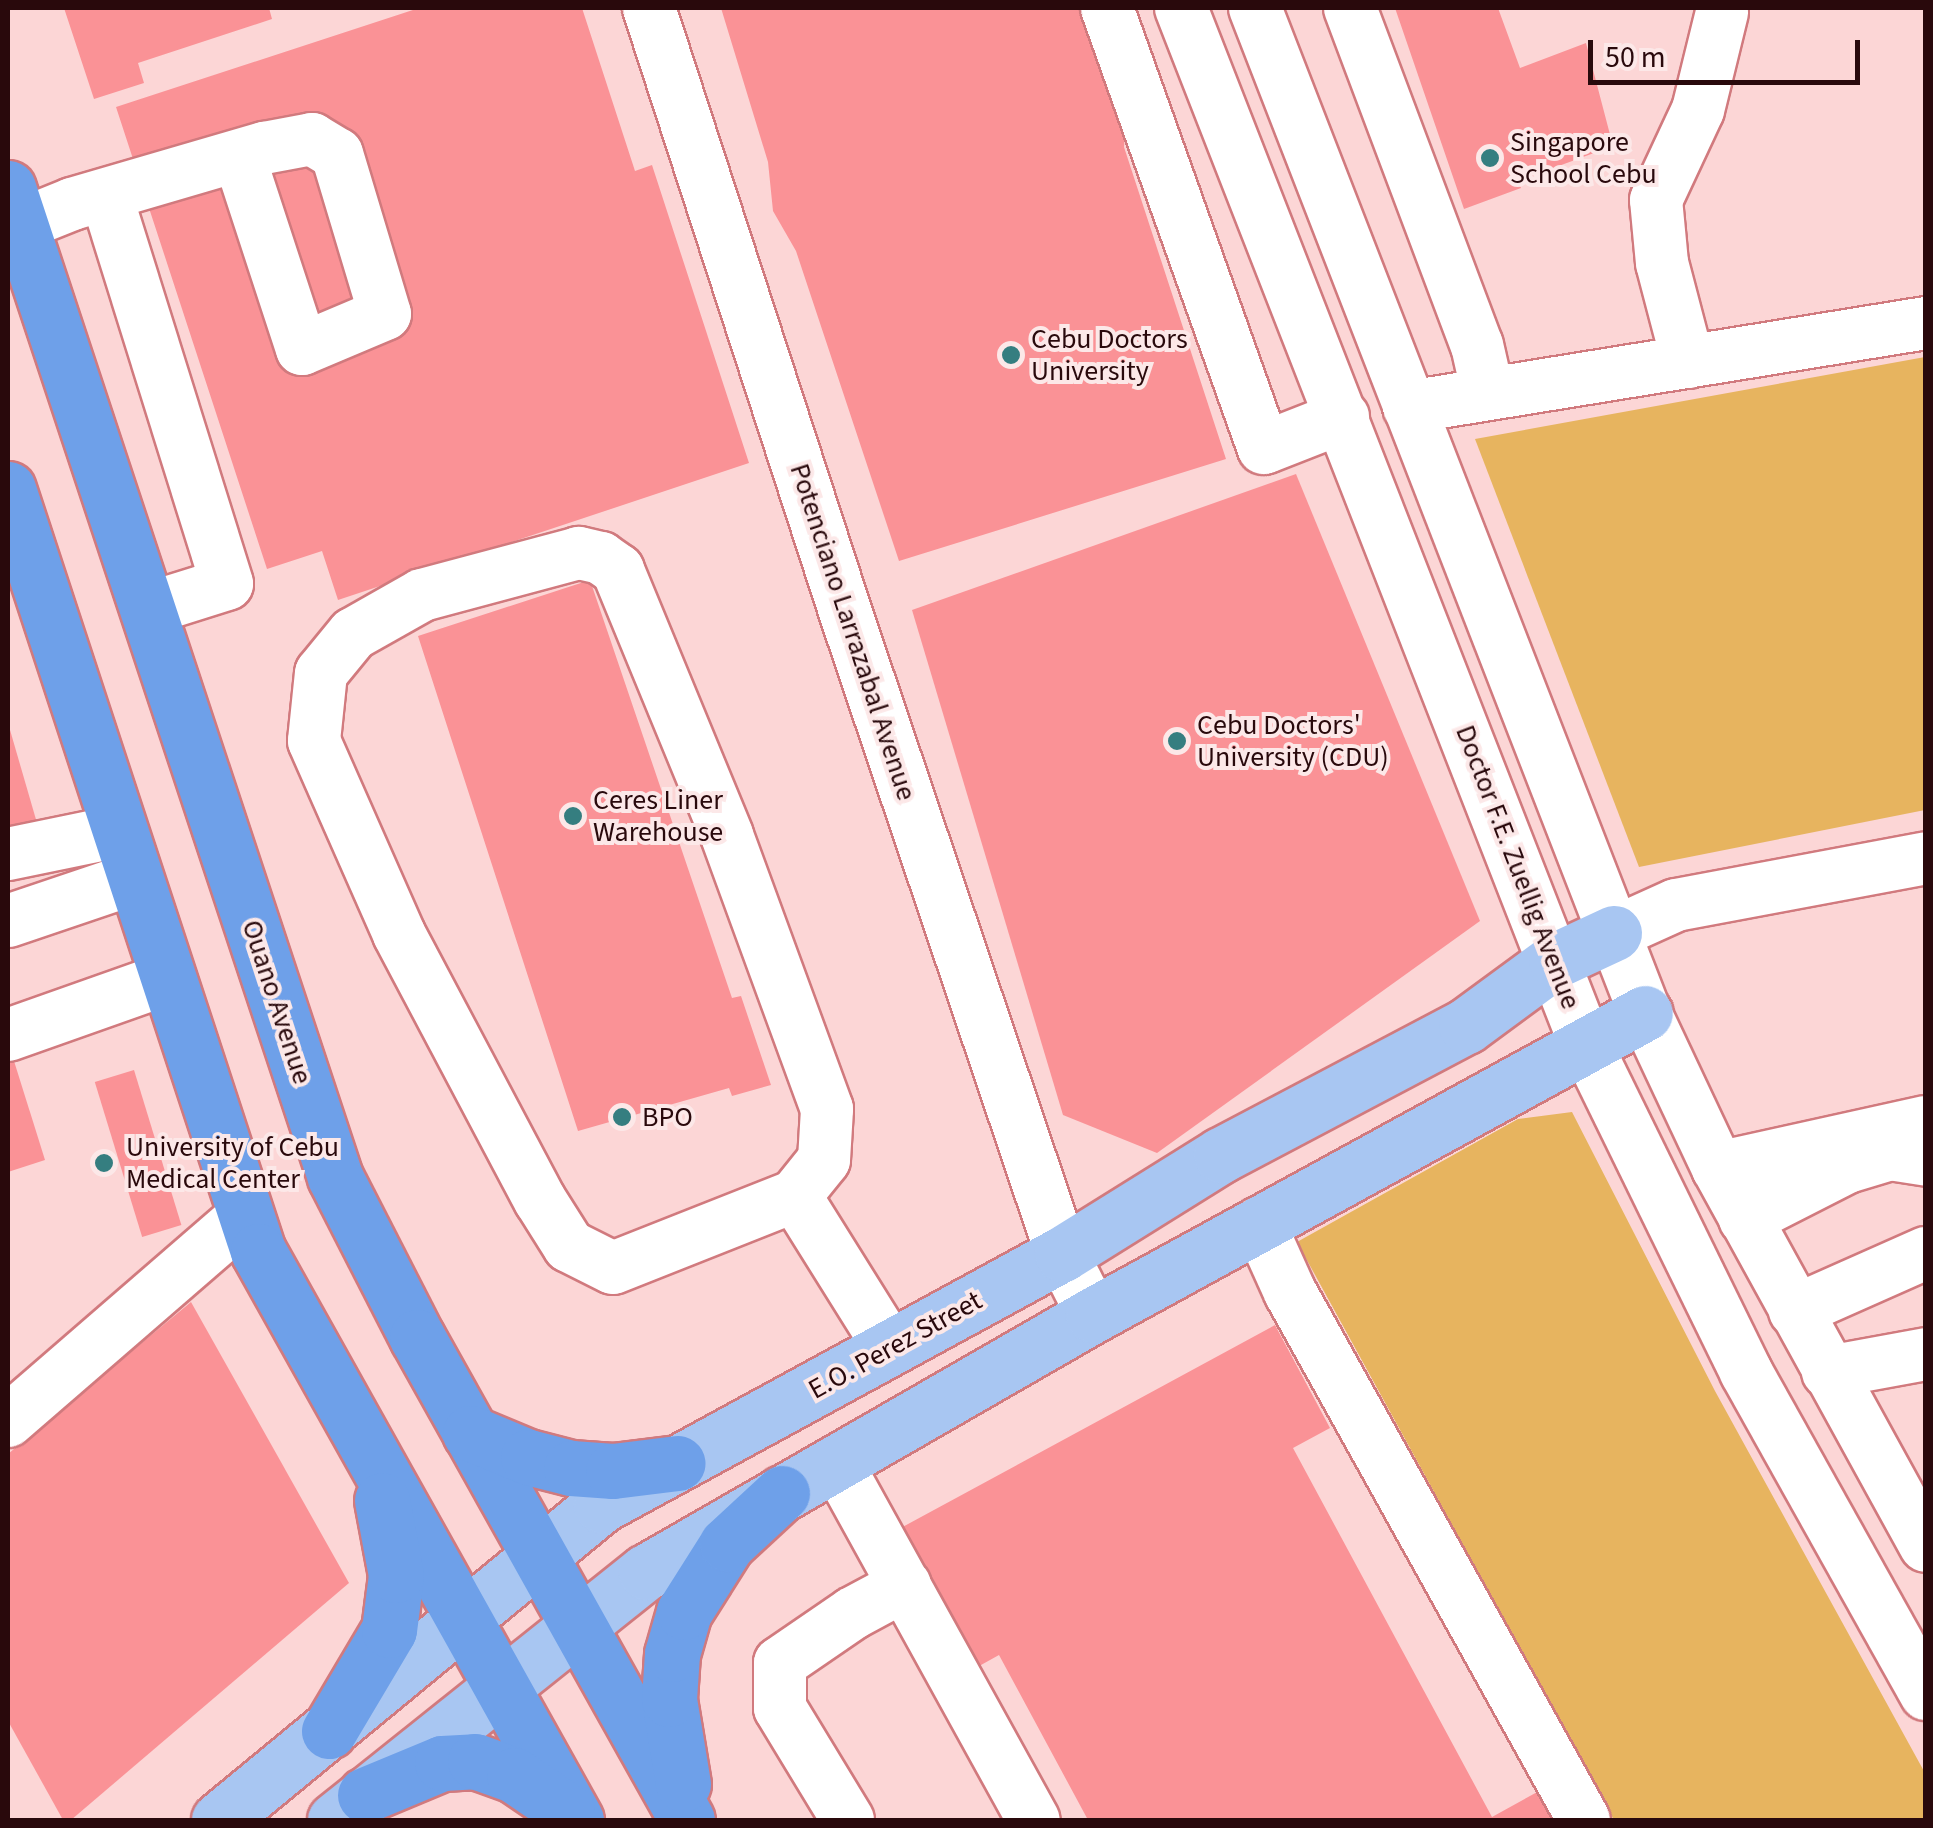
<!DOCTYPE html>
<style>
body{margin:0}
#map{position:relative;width:1933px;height:1828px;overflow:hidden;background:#fcd6d6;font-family:"Source Sans 3",sans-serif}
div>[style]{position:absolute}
.green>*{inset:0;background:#e7b45f}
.building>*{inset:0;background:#fa9296;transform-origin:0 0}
.roads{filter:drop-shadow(2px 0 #d17a7e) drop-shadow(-2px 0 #d17a7e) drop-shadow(0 2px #d17a7e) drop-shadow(0 -2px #d17a7e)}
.minor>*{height:52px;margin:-26px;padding:0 26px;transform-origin:26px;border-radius:26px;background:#fff}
.major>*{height:55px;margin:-27.5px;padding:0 27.5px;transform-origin:27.5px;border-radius:27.5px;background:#a8c6f2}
.highway>*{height:55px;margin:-27.5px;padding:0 27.5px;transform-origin:27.5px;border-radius:27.5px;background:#6ea0e9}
.dots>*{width:28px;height:28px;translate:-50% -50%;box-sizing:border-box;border:5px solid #fce8e8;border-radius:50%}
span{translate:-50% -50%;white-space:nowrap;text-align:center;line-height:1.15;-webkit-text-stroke:8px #fce8e8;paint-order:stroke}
.poi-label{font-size:28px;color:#29090c}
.left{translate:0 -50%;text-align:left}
.street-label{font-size:28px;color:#29090c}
.frame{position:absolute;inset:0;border:10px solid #29090c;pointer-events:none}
.scale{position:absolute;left:1588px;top:40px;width:272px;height:45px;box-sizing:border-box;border:5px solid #29090c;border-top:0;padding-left:12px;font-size:30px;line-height:35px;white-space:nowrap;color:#29090c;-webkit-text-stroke:8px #fce8e8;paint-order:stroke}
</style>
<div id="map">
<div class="green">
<i style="clip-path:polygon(1925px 357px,1925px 810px,1639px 867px,1475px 439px)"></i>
<i style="clip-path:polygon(1572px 1112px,1715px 1391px,1925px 1773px,1925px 1820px,1614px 1820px,1297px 1242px,1518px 1119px)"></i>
</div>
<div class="building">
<i style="clip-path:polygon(64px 8px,269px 8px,272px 19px,138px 63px,144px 83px,94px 99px)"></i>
<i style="clip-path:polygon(419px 8px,582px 8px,635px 171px,652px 165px,749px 463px,338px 600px,322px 551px,267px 569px,116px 107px)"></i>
<i style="clip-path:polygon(721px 8px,1081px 8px,1126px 121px,1124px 147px,1226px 459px,899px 561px,796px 251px,773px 211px,768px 162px)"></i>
<i style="clip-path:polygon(1395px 8px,1498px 8px,1520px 68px,1586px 43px,1613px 146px,1518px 181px,1521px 188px,1464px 209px)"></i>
<i style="clip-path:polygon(1296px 474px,1480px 921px,1157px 1153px,1063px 1115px,912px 610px)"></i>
<i style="clip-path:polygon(590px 580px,732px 998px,741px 996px,771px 1085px,732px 1096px,729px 1088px,578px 1131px,418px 636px)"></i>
<i style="clip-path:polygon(8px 723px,37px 823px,8px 831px)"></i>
<i style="clip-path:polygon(14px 1061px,45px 1160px,8px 1172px,8px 1063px)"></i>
<i style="left:134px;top:1070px;width:162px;height:41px;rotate:73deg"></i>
<i style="clip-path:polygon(191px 1302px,349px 1583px,71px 1820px,63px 1820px,8px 1721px,8px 1454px)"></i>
<i style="clip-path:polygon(1275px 1325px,1330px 1428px,1293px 1448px,1492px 1817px,1550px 1785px,1569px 1820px,1088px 1820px,999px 1655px,972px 1670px,897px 1530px)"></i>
</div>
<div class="roads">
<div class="minor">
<i style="left:649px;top:8px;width:637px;rotate:71.99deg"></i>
<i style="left:846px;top:614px;width:675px;rotate:71.35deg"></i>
<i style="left:1062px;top:1254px;width:68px;rotate:63.1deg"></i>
<i style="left:1107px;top:8px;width:467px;rotate:70.4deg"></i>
<i style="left:1264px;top:448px;width:85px;rotate:-21.4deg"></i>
<i style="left:1181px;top:8px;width:1113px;rotate:68.67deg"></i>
<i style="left:1586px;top:1045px;width:364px;rotate:63.9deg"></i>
<i style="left:1746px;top:1372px;width:369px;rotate:60.8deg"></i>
<i style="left:1255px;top:8px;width:1078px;rotate:68.79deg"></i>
<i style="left:1645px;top:1013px;width:171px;rotate:64.8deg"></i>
<i style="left:1718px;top:1168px;width:431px;rotate:61.2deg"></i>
<i style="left:1350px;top:8px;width:360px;rotate:69.4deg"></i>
<i style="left:1477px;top:345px;width:50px;rotate:77.3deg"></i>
<i style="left:106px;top:195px;width:407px;rotate:72.7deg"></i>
<i style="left:227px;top:584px;width:84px;rotate:162.6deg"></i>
<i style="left:20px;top:225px;width:56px;rotate:-22deg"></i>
<i style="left:72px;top:204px;width:200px;rotate:-16.3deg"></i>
<i style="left:264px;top:148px;width:49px;rotate:-10.6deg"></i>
<i style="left:312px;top:139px;width:29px;rotate:31deg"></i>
<i style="left:337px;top:154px;width:167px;rotate:73.3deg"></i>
<i style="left:385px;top:314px;width:90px;rotate:157.1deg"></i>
<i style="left:302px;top:349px;width:203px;rotate:-108.1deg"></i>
<i style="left:1688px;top:362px;width:102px;rotate:-104.7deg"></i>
<i style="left:1662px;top:263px;width:63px;rotate:-95.4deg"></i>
<i style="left:1656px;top:200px;width:99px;rotate:-65deg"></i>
<i style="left:1698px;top:110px;width:101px;rotate:-76.2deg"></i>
<i style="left:1409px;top:407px;width:524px;rotate:-9.23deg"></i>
<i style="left:8px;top:854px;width:114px;rotate:-11.6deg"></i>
<i style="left:8px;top:921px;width:134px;rotate:-18.7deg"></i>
<i style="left:1614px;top:933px;width:68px;rotate:-24.3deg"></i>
<i style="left:1676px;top:905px;width:254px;rotate:-10.6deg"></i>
<i style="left:8px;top:1035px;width:171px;rotate:-19.5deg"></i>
<i style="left:1718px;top:1168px;width:213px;rotate:-12.5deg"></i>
<i style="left:795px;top:1196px;width:46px;rotate:-51.1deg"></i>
<i style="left:824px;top:1160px;width:51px;rotate:-86.6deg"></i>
<i style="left:827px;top:1109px;width:292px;rotate:-110.1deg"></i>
<i style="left:727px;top:835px;width:287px;rotate:-112.4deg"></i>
<i style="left:618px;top:570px;width:21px;rotate:-145deg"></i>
<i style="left:601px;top:558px;width:23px;rotate:-167deg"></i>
<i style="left:579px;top:553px;width:163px;rotate:165deg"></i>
<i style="left:422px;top:595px;width:79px;rotate:150.5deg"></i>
<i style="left:353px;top:634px;width:50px;rotate:129.4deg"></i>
<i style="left:321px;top:673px;width:68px;rotate:95.9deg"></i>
<i style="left:314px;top:741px;width:211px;rotate:66.2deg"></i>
<i style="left:399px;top:934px;width:301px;rotate:62.1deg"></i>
<i style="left:540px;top:1200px;width:54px;rotate:57.8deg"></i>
<i style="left:569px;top:1246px;width:49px;rotate:26.6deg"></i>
<i style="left:613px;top:1268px;width:196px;rotate:-21.6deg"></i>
<i style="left:795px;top:1196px;width:179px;rotate:58deg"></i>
<i style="left:1745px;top:1219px;width:114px;rotate:-27deg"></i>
<i style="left:1847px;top:1167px;width:45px;rotate:-16.8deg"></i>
<i style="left:1890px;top:1154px;width:36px;rotate:9deg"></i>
<i style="left:1259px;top:1223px;width:76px;rotate:65.8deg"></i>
<i style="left:1290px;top:1292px;width:604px;rotate:60.89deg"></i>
<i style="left:1795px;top:1311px;width:143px;rotate:-23.9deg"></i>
<i style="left:1828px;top:1372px;width:100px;rotate:-10.4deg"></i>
<i style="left:8px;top:1421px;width:315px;rotate:-40.9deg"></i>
<i style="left:836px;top:1462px;width:409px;rotate:61.1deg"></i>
<i style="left:848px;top:1820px;width:131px;rotate:-121.3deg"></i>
<i style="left:780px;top:1708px;width:45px;rotate:-90deg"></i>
<i style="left:780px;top:1663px;width:88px;rotate:-34.4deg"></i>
<i style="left:853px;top:1613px;width:59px;rotate:-28.3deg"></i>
</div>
<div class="major">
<i style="left:219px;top:1820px;width:495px;rotate:-39.5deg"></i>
<i style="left:601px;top:1505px;width:525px;rotate:-28.57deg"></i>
<i style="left:1062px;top:1254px;width:187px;rotate:-31.9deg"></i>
<i style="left:1221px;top:1155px;width:277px;rotate:-27.8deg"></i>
<i style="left:1466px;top:1026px;width:112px;rotate:-36.3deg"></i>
<i style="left:1556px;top:960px;width:64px;rotate:-25deg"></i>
<i style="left:335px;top:1820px;width:398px;rotate:-38.6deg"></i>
<i style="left:646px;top:1572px;width:516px;rotate:-29.9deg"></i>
<i style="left:1093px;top:1315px;width:629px;rotate:-28.68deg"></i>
</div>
<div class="highway">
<i style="left:8px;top:188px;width:1042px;rotate:71.7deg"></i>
<i style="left:335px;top:1177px;width:180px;rotate:62.9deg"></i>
<i style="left:417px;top:1337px;width:553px;rotate:60.79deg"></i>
<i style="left:8px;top:489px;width:802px;rotate:71.84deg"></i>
<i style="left:258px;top:1251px;width:652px;rotate:60.8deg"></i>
<i style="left:470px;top:1433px;width:63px;rotate:22.5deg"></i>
<i style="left:528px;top:1457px;width:44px;rotate:14.3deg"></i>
<i style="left:571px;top:1468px;width:42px;rotate:4.1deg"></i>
<i style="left:613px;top:1471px;width:65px;rotate:-7deg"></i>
<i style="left:329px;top:1731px;width:117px;rotate:-59.3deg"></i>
<i style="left:389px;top:1630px;width:55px;rotate:-82.7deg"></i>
<i style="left:396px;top:1575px;width:76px;rotate:-100.6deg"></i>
<i style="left:683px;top:1784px;width:86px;rotate:-99.4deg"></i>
<i style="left:669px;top:1699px;width:45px;rotate:-86.2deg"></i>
<i style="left:672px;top:1654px;width:44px;rotate:-74.1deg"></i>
<i style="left:684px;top:1612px;width:80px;rotate:-57.7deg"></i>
<i style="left:727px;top:1544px;width:75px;rotate:-42.8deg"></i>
<i style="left:365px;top:1795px;width:83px;rotate:-22.6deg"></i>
<i style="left:442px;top:1763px;width:33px;rotate:-3deg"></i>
<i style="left:475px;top:1761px;width:41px;rotate:19.7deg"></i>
<i style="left:514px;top:1775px;width:64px;rotate:34.2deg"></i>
</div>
</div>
<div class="dots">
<i style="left:1490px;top:158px;background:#357e80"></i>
<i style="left:1011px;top:355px;background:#357e80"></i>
<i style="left:1177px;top:741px;background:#357e80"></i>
<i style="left:573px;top:816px;background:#357e80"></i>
<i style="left:622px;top:1117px;background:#357e80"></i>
<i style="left:104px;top:1163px;background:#357e80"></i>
</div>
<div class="poi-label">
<span class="left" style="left:1510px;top:158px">Singapore<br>School Cebu</span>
<span class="left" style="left:1031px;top:355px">Cebu Doctors<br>University</span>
<span class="left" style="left:1197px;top:741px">Cebu Doctors'<br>University (CDU)</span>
<span class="left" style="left:593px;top:816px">Ceres Liner<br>Warehouse</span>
<span class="left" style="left:642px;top:1117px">BPO</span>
<span class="left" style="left:126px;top:1163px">University of Cebu<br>Medical Center</span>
</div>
<div class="street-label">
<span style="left:853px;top:632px;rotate:72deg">Potenciano Larrazabal Avenue</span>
<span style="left:1518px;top:867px;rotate:69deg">Doctor F.E. Zuellig Avenue</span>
<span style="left:277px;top:1002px;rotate:72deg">Ouano Avenue</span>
<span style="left:895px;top:1345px;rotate:-29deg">E.O. Perez Street</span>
</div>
<div class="frame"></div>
<div class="scale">50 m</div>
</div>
